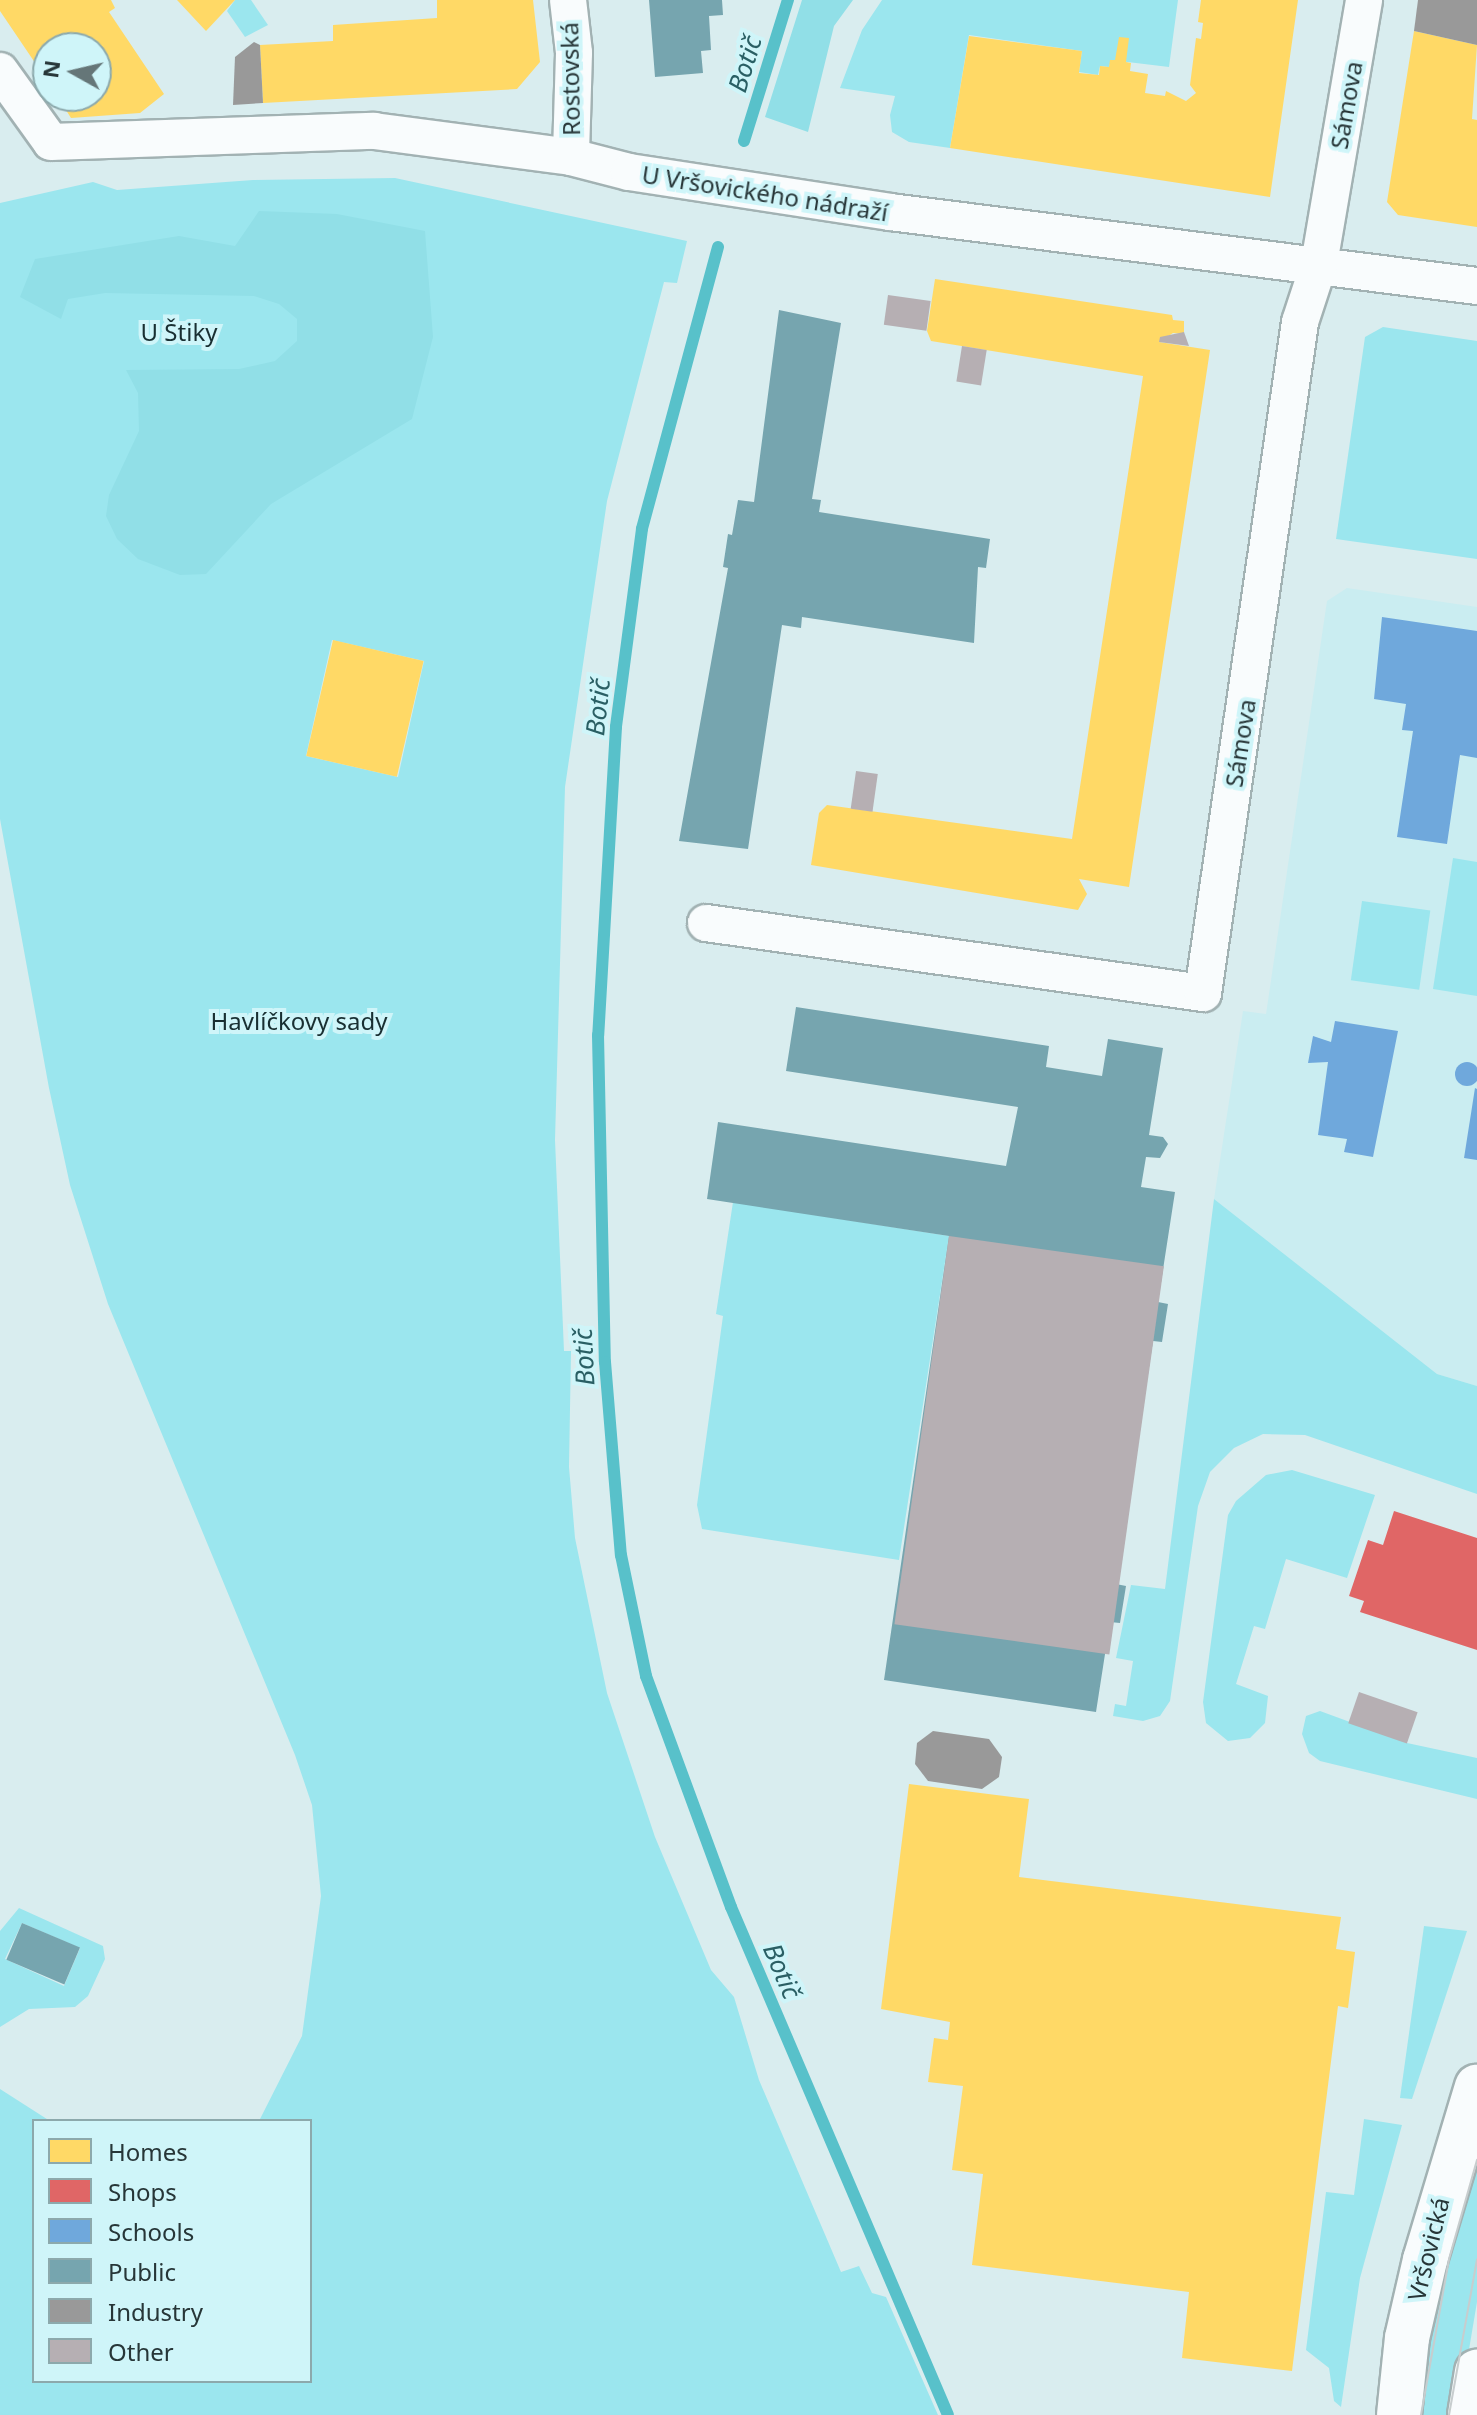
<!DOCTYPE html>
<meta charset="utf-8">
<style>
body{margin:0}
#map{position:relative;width:1477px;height:2415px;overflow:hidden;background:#d9edef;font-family:"Noto Sans",sans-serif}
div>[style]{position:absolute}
.built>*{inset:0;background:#caedf1}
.green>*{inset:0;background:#9be6ee;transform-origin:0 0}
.forest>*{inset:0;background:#91dfe7}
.homes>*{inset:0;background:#ffd966;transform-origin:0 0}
.shops>*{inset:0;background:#e06666}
.schools>*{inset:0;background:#6fa8dc}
.round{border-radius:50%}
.public>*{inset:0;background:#76a5af;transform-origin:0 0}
.industry>*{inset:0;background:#999}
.stream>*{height:12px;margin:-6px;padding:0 6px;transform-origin:6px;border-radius:6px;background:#58c1ca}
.building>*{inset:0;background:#b6afb3;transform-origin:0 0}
.roads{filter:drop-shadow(2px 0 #a2b2b3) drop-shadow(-2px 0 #a2b2b3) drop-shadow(0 2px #a2b2b3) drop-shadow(0 -2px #a2b2b3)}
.minor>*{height:36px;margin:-18px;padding:0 18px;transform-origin:18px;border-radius:18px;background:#f9fcfd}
.secondary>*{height:44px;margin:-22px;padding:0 22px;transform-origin:22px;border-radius:22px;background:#f9fcfd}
.tram>*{height:2px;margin:-1px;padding:0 1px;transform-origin:1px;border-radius:1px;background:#c7cdce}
span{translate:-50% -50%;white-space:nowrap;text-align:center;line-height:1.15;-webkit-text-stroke:8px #cff5f9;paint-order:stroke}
.street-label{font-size:24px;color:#273638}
.park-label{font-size:24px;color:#192f32}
.water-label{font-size:26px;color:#2a5f64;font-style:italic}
.legend{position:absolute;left:32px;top:2119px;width:280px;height:264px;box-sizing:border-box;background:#cff5f9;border:2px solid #8ca9ac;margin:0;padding:10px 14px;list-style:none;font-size:24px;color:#273638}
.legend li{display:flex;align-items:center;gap:16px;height:40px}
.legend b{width:40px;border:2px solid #8ca9ac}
.north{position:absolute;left:32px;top:32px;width:80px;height:80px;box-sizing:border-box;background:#cff5f9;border:2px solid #8ca9ac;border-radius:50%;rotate:278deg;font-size:22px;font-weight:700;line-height:32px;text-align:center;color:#273638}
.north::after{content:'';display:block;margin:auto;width:28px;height:36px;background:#657678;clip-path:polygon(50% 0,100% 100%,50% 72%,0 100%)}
</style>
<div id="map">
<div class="built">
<i style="clip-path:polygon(1347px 588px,1477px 607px,1477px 1386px,1437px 1374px,1214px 1199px,1243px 1011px,1266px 1014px,1327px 601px)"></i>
</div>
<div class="green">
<i style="clip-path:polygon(235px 0,251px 0,268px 25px,245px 37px,227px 11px)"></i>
<i style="clip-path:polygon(882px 0,1178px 0,1169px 67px,1111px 60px,1109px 67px,1100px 66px,1098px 75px,1079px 72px,1082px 51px,969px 35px,950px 148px,909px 142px,892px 132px,890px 115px,895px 96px,840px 88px,862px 30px)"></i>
<i style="clip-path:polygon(evenodd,395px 178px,687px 241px,677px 283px,664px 282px,607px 501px,565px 787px,555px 1140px,564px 1351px,571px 1351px,569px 1467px,575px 1538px,607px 1693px,655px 1837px,711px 1970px,734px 1997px,759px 2080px,841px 2272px,859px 2266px,872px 2293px,886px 2297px,938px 2415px,0 2415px,0 2089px,50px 2121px,34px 2121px,34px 2381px,310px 2381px,310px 2121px,259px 2121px,302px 2036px,321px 1896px,312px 1805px,295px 1755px,108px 1304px,70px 1185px,49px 1088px,0 819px,0 203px,93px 182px,117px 190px,253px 180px,395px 178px,332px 640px,424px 661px,398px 777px,306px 756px,332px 640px)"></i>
<i style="clip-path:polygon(1383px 327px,1477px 341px,1477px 559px,1336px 539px,1365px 337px)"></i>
<i style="clip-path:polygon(1453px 858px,1477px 862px,1477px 996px,1433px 989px)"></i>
<i style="left:1362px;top:901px;width:69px;height:80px;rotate:8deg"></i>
<i style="clip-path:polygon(1214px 1199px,1437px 1374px,1477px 1386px,1477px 1494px,1305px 1435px,1263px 1434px,1234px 1448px,1210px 1472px,1198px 1506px,1170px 1701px,1160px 1716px,1143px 1721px,1113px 1716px,1115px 1704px,1126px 1706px,1133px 1661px,1116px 1658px,1131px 1585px,1165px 1589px)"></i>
<i style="clip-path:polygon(733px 1202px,949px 1236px,899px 1560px,702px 1529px,697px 1505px,723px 1316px,716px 1314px)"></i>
<i style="clip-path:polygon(1292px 1470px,1375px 1495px,1347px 1578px,1286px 1559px,1265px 1629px,1254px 1626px,1236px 1684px,1268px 1696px,1265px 1723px,1250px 1738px,1228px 1741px,1206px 1723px,1203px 1702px,1228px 1515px,1236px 1501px,1266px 1475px)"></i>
<i style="clip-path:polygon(1320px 1711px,1407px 1743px,1477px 1758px,1477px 1799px,1320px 1761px,1309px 1753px,1302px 1734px,1306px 1716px)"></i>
<i style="clip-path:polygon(evenodd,19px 1908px,103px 1946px,105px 1959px,88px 1996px,75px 2007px,29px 2009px,0 2027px,0 1931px,19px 1908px,22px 1923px,80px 1948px,64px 1986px,5px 1959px,22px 1923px)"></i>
<i style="clip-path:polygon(1424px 1926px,1467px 1931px,1412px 2099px,1400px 2098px)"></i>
<i style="clip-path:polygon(1364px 2119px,1402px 2125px,1360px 2278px,1341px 2407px,1334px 2401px,1329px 2368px,1306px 2350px,1326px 2192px,1354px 2195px)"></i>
<i style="clip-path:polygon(1477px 2131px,1477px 2302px,1458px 2415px,1414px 2415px,1425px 2334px)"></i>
</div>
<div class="forest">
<i style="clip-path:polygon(802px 0,853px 0,834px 26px,808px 132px,765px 117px)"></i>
<i style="clip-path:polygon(259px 211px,337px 214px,425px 231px,433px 337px,412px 419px,271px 504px,206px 574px,180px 575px,138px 559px,117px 539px,106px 516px,109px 495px,139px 431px,138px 393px,126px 370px,239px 369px,275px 361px,297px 341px,297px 319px,279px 304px,254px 296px,105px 293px,68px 299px,61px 319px,20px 297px,35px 259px,179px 236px,235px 246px)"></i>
</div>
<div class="homes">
<i style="clip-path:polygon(0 0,111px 0,115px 8px,109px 12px,164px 94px,140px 113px,71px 118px,57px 96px,96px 96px,96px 48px,48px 48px,48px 82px,0 11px)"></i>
<i style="clip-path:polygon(177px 0,235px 0,206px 31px)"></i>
<i style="clip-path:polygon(437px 0,533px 0,540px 62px,517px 89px,263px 103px,260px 45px,333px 41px,333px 25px,437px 18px)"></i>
<i style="clip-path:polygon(1201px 0,1298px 0,1270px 197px,950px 148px,969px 36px,1082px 51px,1079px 73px,1099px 75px,1100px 66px,1109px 67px,1110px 60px,1115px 60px,1119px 37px,1129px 38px,1126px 62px,1131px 63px,1130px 71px,1148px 74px,1145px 93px,1165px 96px,1166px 91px,1186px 101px,1196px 93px,1190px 85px,1196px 38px,1201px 39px,1203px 23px,1198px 22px)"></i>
<i style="clip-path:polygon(1414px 31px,1477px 45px,1472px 119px,1477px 120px,1477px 227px,1398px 215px,1387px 202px)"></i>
<i style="clip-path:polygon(935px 279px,1172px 315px,1173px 320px,1184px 321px,1184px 334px,1173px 333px,1159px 342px,1210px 350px,1129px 887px,1079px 879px,1087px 894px,1078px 910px,811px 865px,819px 813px,827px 805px,1072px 839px,1143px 376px,931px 341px,927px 331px)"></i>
<i style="left:333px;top:640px;width:93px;height:119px;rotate:13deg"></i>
<i style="clip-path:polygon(909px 1784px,1029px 1799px,1019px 1877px,1341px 1917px,1336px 1949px,1355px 1952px,1348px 2008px,1338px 2006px,1292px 2371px,1182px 2358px,1189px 2292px,972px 2265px,983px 2174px,952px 2170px,963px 2086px,928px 2082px,934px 2038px,948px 2040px,950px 2022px,881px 2009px)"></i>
</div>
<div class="shops">
<i style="clip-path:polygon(1394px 1511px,1477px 1538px,1477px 1650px,1360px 1612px,1364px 1601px,1349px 1596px,1368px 1540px,1383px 1545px)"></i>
</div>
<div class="schools">
<i style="clip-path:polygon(1382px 617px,1477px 631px,1477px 758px,1460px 755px,1447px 844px,1397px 837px,1413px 731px,1402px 730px,1406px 704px,1374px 699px)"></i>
<i style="clip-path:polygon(1335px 1021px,1398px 1031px,1373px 1157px,1344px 1152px,1347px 1139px,1318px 1135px,1328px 1062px,1308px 1063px,1313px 1036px,1331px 1042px)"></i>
<i class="round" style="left:1455px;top:1062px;width:24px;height:24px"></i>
<i style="clip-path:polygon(1475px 1088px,1477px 1089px,1477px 1160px,1464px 1158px)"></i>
</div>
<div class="public">
<i style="clip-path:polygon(649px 0,722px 0,723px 15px,709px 16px,711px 50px,701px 51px,703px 73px,655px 77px)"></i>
<i style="clip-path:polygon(779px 310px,841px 323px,812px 499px,821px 500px,819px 512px,990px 539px,986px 568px,978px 567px,974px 643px,802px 617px,801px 628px,782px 625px,748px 849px,679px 841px,728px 568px,723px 567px,728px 534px,732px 535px,738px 500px,754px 502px)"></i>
<i style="clip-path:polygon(796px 1007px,1049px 1046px,1046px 1067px,1102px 1076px,1108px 1039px,1163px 1048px,1149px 1135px,1163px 1137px,1168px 1144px,1160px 1158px,1146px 1157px,1141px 1187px,1175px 1192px,1158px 1302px,1168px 1304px,1162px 1342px,1153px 1341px,1116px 1584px,1126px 1586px,1120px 1623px,1110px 1622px,1096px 1712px,884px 1680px,949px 1236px,707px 1199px,718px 1122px,1006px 1166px,1018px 1107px,786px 1071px)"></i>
<i style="left:22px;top:1923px;width:63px;height:40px;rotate:23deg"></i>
</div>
<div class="industry">
<i style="clip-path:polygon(1418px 0,1477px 0,1477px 45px,1414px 31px)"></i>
<i style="clip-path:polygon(254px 42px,260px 45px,263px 103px,233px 105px,235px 57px)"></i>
<i style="clip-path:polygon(933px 1731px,989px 1739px,1002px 1757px,999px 1777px,982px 1789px,928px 1781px,915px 1764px,917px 1743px)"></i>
</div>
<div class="stream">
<i style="left:744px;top:141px;width:148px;rotate:-72.7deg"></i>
<i style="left:718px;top:247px;width:292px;rotate:105.1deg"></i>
<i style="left:642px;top:529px;width:200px;rotate:97.5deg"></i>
<i style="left:616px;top:727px;width:309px;rotate:93.3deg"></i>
<i style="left:598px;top:1035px;width:327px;rotate:88.8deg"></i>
<i style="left:605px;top:1362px;width:194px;rotate:85.3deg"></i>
<i style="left:621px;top:1555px;width:124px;rotate:78.3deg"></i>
<i style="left:646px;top:1676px;width:246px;rotate:69.8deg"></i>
<i style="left:731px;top:1907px;width:552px;rotate:66.87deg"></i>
</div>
<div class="building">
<i style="left:888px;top:295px;width:43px;height:30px;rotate:8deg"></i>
<i style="clip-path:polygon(1184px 332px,1189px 346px,1159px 342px,1160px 337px)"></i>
<i style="left:962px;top:346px;width:25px;height:36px;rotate:9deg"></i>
<i style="left:856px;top:771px;width:22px;height:38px;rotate:8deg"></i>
<i style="left:949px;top:1236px;width:217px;height:392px;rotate:8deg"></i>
<i style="left:1359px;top:1692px;width:62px;height:33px;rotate:19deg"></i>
</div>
<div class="roads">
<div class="minor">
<i style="left:568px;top:0;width:53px;rotate:83.5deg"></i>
<i style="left:574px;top:53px;width:104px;rotate:91.7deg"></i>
<i style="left:0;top:71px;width:87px;rotate:54.3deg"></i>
<i style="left:51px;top:142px;width:323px;rotate:-2deg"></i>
<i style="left:374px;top:131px;width:199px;rotate:7.5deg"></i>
<i style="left:571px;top:157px;width:60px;rotate:14.5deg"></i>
<i style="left:629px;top:172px;width:264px;rotate:8.7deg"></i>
<i style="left:890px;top:212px;width:592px;rotate:7.19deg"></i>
<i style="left:706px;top:923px;width:502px;rotate:8.02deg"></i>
<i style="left:1203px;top:993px;width:678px;rotate:-81.77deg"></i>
<i style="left:1300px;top:322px;width:61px;rotate:-71.9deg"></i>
<i style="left:1319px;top:264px;width:268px;rotate:-80.3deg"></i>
</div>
<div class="secondary">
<i style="left:1399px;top:2415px;width:77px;rotate:-84.1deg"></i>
<i style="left:1407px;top:2338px;width:80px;rotate:-77deg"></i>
<i style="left:1425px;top:2260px;width:181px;rotate:-73.3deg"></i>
<i style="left:1470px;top:2415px;width:44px;rotate:-80.8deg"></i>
</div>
</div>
<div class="tram">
<i style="left:1421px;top:2415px;width:158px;rotate:-79.8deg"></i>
<i style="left:1449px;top:2259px;width:103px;rotate:-74.2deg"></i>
<i style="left:1449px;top:2415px;width:158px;rotate:-79.8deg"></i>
</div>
<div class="street-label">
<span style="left:570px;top:79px;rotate:-91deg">Rostovská</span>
<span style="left:1346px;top:105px;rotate:-80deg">Sámova</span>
<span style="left:765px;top:193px;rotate:9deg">U Vršovického nádraží</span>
<span style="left:1240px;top:743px;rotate:-81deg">Sámova</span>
<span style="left:1428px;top:2249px;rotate:-76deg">Vršovická</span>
</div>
<div class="park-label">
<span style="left:179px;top:332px">U Štiky</span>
<span style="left:299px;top:1021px">Havlíčkovy sady</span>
</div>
<div class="water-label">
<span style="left:745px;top:64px;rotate:-73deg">Botič</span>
<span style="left:598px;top:707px;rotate:-84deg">Botič</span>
<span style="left:584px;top:1357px;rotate:-93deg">Botič</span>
<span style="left:782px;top:1971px;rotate:67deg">Botič</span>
</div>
<ul class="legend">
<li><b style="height:22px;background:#ffd966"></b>Homes</li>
<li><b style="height:22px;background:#e06666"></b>Shops</li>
<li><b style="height:22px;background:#6fa8dc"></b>Schools</li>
<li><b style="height:22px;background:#76a5af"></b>Public</li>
<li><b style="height:22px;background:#999"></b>Industry</li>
<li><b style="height:22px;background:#b6afb3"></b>Other</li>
</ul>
<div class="north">N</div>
</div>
